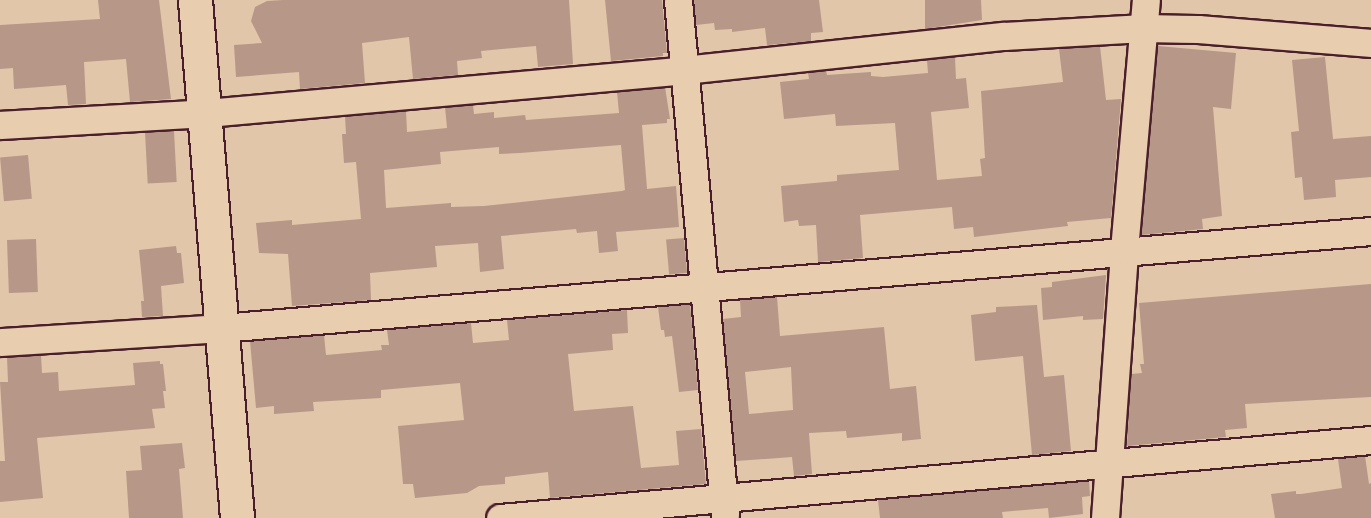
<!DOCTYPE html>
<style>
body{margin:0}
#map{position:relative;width:1371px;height:518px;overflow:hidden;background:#e2c6aa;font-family:"Balsamiq Sans",sans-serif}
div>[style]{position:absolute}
.building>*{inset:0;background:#b79787;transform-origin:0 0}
.roads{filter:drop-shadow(2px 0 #4a1f2b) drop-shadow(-2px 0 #4a1f2b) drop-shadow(0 2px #4a1f2b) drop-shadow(0 -2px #4a1f2b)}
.street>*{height:27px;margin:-13.5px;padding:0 13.5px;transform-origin:13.5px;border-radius:13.5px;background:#e8cdaf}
.secondary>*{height:33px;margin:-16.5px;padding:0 16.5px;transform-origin:16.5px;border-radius:16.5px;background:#e8cdaf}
span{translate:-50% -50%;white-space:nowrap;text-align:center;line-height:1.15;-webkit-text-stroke:5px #e8cdaf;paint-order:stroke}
</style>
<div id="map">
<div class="building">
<i style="clip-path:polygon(98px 0,159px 0,171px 99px,130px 102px,126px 59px,84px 62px,86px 104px,68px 105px,66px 85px,14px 89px,13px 68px,0 69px,0 25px,100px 19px)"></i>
<i style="clip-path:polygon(283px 0,569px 0,573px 64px,538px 67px,536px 46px,481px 51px,482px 58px,457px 61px,458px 75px,413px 79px,409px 37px,362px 43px,365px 83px,300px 89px,299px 72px,236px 77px,234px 45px,262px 43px,251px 21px,255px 7px,267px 1px)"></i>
<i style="clip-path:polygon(605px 0,662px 0,667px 53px,663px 53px,663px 56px,611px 61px)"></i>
<i style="clip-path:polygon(694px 0,819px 0,823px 32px,811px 33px,811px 41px,767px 45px,765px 28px,732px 32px,732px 29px,715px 30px,714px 23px,696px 25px)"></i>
<i style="clip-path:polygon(925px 0,981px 0,982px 20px,925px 29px)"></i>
<i style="clip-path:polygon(1100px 46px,1106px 100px,1121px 99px,1111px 218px,1067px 222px,1068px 226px,974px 237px,973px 227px,954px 229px,952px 207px,860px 215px,863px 258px,818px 262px,816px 225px,799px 226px,798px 220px,784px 222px,781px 186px,837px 181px,837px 175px,899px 170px,895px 123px,836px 126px,835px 114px,784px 119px,780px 82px,809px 79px,808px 73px,826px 71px,827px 75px,871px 72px,871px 76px,883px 77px,928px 73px,927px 60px,955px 57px,956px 79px,966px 78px,969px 108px,931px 112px,937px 180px,982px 176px,980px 159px,985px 158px,981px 91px,1063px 82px,1059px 49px)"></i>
<i style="clip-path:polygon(1158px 46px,1236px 53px,1231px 109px,1213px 107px,1222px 216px,1202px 219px,1203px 229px,1141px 235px)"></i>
<i style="clip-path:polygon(1325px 57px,1333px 139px,1371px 136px,1371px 177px,1335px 180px,1336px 197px,1304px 200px,1302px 177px,1295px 178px,1291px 132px,1299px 131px,1292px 60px)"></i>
<i style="clip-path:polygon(evenodd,665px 87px,670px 119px,667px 119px,667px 123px,642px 125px,647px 189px,676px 186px,679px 227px,616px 232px,618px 251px,599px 253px,597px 231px,577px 233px,576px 229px,501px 236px,504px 269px,480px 272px,478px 243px,435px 246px,437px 267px,370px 273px,371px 300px,292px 306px,288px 254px,259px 253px,256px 223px,292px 220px,292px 225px,361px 219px,356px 162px,344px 163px,342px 134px,346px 134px,345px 116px,406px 111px,407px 132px,447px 128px,445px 107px,473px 105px,474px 114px,494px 112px,494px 118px,525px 115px,526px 120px,619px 113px,617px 92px,665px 87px,621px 145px,625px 190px,622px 191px,484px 206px,451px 207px,451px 203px,386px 208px,384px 170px,441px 164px,440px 152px,499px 147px,499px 154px,520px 153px,621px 145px)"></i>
<i style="left:174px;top:131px;width:51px;height:29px;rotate:87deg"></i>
<i style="left:28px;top:155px;width:44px;height:28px;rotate:85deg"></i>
<i style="left:684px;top:238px;width:35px;height:18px;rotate:85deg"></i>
<i style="left:36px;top:239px;width:53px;height:29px;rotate:88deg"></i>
<i style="clip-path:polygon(176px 246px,177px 253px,181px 253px,184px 283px,161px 286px,163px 316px,142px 317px,141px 301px,144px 301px,139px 250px)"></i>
<i style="clip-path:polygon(1106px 275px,1103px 319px,1083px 320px,1083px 316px,1043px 320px,1041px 288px,1052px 287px,1052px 282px)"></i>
<i style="clip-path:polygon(1371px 284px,1371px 397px,1245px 404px,1247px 428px,1225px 430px,1226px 437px,1127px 446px,1131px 374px,1142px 373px,1140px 364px,1144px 364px,1139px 303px)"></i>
<i style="clip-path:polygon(evenodd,777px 297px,780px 336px,884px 327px,890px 389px,916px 386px,921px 439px,902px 441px,902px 433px,847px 438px,846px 431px,809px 433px,812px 474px,794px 476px,792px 457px,736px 461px,723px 319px,741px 317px,740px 300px,777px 297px,791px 367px,793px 410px,749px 414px,745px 372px,791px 367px)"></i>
<i style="clip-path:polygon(690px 304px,698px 390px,679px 392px,672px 336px,665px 337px,664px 330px,661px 330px,658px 307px)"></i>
<i style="clip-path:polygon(1037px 305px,1044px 377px,1064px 375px,1071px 451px,1032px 455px,1023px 356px,975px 361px,971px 315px,996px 312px,996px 307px)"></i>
<i style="clip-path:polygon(627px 310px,628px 333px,612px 334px,613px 350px,568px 354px,574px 411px,633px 406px,641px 468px,679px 465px,676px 431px,701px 429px,706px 484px,550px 498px,548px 472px,505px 477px,505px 484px,479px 486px,467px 493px,415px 498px,413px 484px,403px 484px,398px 426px,464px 420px,460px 383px,381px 390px,381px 398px,313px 402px,314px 411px,274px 414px,274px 406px,256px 408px,250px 341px,324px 335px,326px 355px,382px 350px,381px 345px,389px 345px,387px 330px,471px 323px,473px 343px,509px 340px,507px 320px)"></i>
<i style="clip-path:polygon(41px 355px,42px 373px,58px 372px,59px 391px,135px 385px,133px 363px,160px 361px,160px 364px,163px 364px,166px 391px,163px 391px,165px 408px,152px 409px,155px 428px,37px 438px,43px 498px,0 502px,0 461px,5px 461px,0 382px,8px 382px,7px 357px)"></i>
<i style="clip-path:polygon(182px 443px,185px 468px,179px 469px,183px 518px,129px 518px,126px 471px,142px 470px,140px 446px)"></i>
<i style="clip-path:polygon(1365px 456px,1369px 484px,1371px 483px,1371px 518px,1275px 518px,1271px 494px,1296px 491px,1296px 494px,1301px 494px,1342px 488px,1338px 459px)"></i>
<i style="clip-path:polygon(1089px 481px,1090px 496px,1082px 497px,1083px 514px,1049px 518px,1048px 508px,1002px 512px,1003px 518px,880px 518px,878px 500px)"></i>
</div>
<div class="roads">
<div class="street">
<i style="left:678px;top:0;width:518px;rotate:84.8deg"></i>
<i style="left:0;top:125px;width:206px;rotate:-3.3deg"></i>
<i style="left:206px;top:113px;width:480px;rotate:-5.1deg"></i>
<i style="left:684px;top:70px;width:322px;rotate:-6.1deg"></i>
<i style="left:1004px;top:36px;width:140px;rotate:-3.3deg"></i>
<i style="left:1144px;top:28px;width:54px;rotate:1.1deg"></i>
<i style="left:1198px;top:29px;width:174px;rotate:4.6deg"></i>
<i style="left:0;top:342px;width:221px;rotate:-3.6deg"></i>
<i style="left:221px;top:328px;width:1154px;rotate:-4.82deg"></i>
<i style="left:500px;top:518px;width:874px;rotate:-5.12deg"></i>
<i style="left:1105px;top:518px;width:269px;rotate:-85.9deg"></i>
<i style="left:1124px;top:250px;width:251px;rotate:-85deg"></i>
</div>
<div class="secondary">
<i style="left:195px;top:0;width:520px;rotate:85.36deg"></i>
</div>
</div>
</div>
